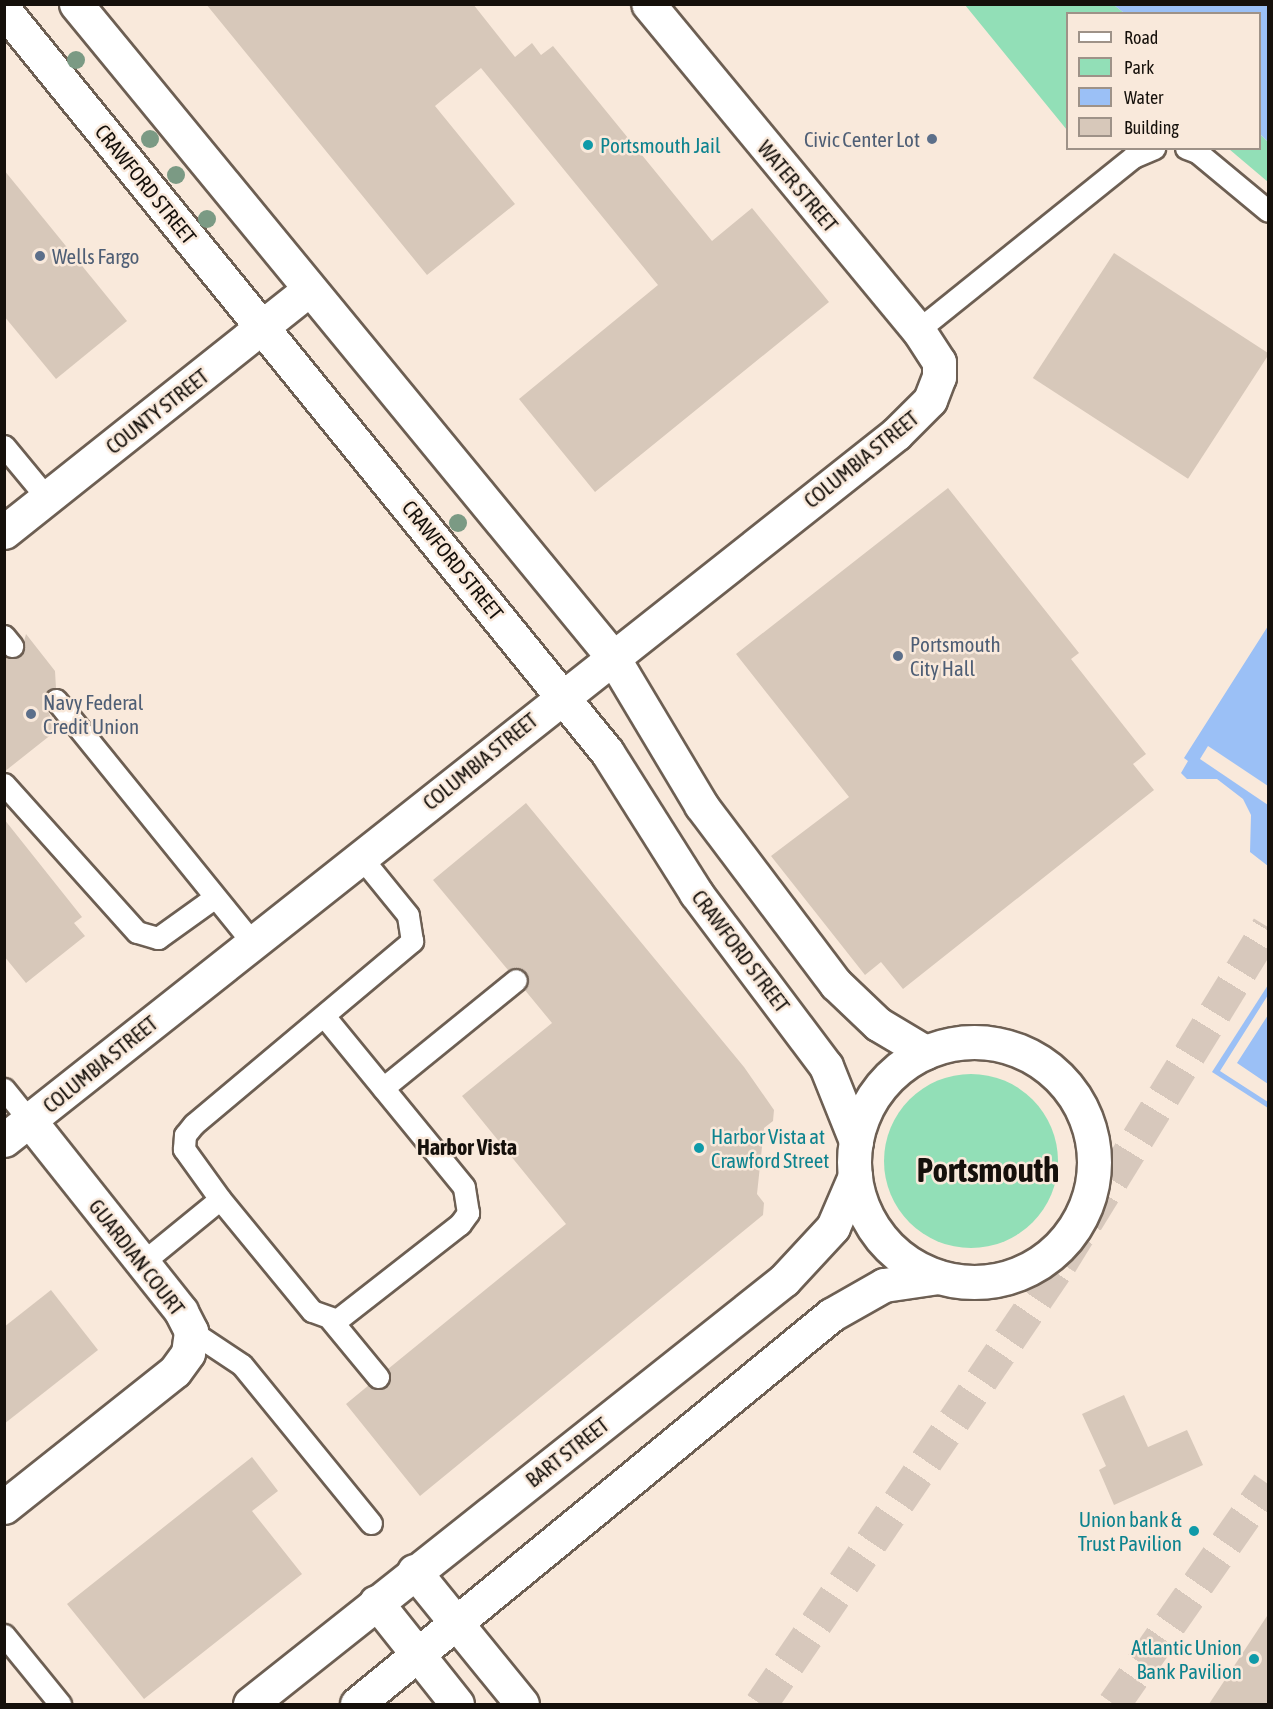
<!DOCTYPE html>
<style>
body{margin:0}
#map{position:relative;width:1273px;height:1709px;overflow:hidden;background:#f9e9db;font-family:"Asap Condensed",sans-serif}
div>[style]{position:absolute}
.green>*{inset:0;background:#92dfb7}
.round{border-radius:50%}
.water>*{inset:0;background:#9bc0f6}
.pier>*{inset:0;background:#f9e9db}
.building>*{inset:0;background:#d7c8ba;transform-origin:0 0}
.motorway-tunnel>*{height:33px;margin-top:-16.5px;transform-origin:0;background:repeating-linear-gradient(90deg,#d7c8bc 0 33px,transparent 0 49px)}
.roads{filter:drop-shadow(2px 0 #6d5f53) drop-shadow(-2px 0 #6d5f53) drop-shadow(0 2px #6d5f53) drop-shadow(0 -2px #6d5f53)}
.service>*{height:21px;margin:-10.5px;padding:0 10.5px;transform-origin:10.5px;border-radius:10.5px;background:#fff}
.minor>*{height:33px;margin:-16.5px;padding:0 16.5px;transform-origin:16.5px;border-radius:16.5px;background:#fff}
.tertiary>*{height:33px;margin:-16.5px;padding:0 16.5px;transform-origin:16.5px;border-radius:16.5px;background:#fff}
.secondary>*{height:33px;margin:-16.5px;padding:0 16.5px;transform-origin:16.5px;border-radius:16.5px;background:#fff}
.secondary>.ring{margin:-16.5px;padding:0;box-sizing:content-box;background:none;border:33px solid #fff;border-radius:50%}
.trees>*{width:18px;height:18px;margin:-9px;border-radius:50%;background:#7b9a84}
.dots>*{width:16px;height:16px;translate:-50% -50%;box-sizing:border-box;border:3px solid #f9e9db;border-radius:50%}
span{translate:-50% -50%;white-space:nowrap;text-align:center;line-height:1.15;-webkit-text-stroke:5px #f9e9db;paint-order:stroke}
.service-label{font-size:21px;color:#4e5e75}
.right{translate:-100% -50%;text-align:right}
.left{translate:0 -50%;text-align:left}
.culture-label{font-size:21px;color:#0d838f}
.street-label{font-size:21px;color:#15100b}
.neighbourhood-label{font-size:22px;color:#15100b;font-weight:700}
.town-label{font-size:33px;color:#15100b;font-weight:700}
.frame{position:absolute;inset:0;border:6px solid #15100b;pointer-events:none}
.legend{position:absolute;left:1066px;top:12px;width:195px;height:138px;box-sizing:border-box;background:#f9e9db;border:2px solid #9e9288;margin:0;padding:8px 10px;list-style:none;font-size:18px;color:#15100b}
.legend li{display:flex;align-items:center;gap:12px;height:30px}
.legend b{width:30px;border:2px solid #9e9288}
</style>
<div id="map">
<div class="green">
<i style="clip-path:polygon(965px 5px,1114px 5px,1124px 13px,1068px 14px,1067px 130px)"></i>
<i style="clip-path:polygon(1260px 134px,1268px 142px,1268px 182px,1229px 149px,1260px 148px)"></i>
<i class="round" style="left:884px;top:1074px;width:174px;height:174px"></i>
</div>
<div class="water">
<i style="clip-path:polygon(1114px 5px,1268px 5px,1268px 142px,1260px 134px,1260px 14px,1124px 13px)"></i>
<i style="clip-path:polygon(1268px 626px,1268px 866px,1250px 852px,1251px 815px,1243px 799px,1217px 779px,1187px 779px,1181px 773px,1188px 761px,1184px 758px)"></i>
<i style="clip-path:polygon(1268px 985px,1268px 1108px,1212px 1072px)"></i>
</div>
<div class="pier">
<i style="clip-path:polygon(1208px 746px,1268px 786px,1268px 805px,1200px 759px)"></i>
<i style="clip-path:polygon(1268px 995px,1268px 1015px,1237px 1063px,1268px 1084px,1268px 1102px,1220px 1071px)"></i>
</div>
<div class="building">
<i style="clip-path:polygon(206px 4px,473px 4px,515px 57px,532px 43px,541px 55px,553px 46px,712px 241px,752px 208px,829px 302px,595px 492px,519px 399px,658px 285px,481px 68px,435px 106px,515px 204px,427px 275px)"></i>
<i style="clip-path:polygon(4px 170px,127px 321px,56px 379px,4px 316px)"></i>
<i style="left:1114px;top:253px;width:185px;height:149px;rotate:33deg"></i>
<i style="clip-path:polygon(948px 488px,1079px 653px,1071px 659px,1146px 754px,1133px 764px,1154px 790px,903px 989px,881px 962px,865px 975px,771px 856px,849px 797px,736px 654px)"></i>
<i style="clip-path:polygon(26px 634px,55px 671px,56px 688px,48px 691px,43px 701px,57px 730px,4px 772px,4px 656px,20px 656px)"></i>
<i style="clip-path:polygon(526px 803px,744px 1067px,774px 1110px,773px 1121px,764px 1128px,757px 1194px,764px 1203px,763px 1215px,420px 1496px,346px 1404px,369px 1385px,386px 1387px,388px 1369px,566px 1224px,462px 1096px,552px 1023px,524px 989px,525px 972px,508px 970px,433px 880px)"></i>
<i style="clip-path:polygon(4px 819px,82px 917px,74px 923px,85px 936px,26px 983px,4px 956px)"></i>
<i style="clip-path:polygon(51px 1290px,98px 1350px,4px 1424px,4px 1327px)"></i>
<i style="clip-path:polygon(1124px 1395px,1148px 1447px,1187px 1430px,1203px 1465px,1114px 1505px,1099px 1470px,1106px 1466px,1082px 1414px)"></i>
<i style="clip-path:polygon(252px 1457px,278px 1491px,252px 1511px,302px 1574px,144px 1699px,67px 1604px)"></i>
<i style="clip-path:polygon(1269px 1613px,1269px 1704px,1209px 1704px)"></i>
</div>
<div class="motorway-tunnel">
<i style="left:761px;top:1704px;width:533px;rotate:-55.77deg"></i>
<i style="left:1061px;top:1263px;width:395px;rotate:-58.4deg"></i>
<i style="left:1114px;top:1704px;width:269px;rotate:-55.1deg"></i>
</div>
<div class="roads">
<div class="service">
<i style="left:1186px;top:148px;width:12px;rotate:20deg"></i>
<i style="left:1197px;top:152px;width:92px;rotate:39.7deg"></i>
<i style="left:918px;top:330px;width:276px;rotate:-38.8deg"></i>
<i style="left:1133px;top:157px;width:23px;rotate:-23deg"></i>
<i style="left:4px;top:446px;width:67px;rotate:50.4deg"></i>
<i style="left:4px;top:636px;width:13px;rotate:51deg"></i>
<i style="left:56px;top:700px;width:311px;rotate:51deg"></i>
<i style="left:4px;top:784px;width:199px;rotate:48.1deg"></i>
<i style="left:137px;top:932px;width:22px;rotate:16deg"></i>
<i style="left:158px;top:938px;width:70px;rotate:-35.7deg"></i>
<i style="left:383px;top:1088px;width:171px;rotate:-39.1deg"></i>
<i style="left:4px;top:1089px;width:40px;rotate:51deg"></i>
<i style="left:220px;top:1199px;width:145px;rotate:50.6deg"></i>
<i style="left:312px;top:1311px;width:27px;rotate:20deg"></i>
<i style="left:337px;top:1320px;width:156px;rotate:-38deg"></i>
<i style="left:460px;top:1224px;width:14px;rotate:-54deg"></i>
<i style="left:468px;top:1213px;width:26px;rotate:-99deg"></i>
<i style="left:464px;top:1187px;width:220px;rotate:-129.3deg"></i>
<i style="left:143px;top:1262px;width:99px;rotate:-39.3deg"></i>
<i style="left:220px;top:1199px;width:62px;rotate:-125.8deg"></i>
<i style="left:184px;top:1149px;width:14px;rotate:-86deg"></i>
<i style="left:185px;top:1135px;width:14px;rotate:-51deg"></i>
<i style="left:194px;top:1124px;width:285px;rotate:-40deg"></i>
<i style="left:412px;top:941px;width:26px;rotate:-99deg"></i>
<i style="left:408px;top:915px;width:76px;rotate:-129.1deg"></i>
<i style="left:331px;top:1320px;width:74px;rotate:50.5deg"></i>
<i style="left:191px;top:1331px;width:61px;rotate:33.7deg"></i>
<i style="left:242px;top:1365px;width:204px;rotate:50.8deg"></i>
<i style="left:4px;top:1635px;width:89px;rotate:50.9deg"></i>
</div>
<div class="minor">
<i style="left:4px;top:1140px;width:1138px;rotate:-38.36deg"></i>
<i style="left:896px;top:434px;width:48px;rotate:-45deg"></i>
<i style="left:930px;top:400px;width:25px;rotate:-69deg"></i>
<i style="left:939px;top:377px;width:15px;rotate:-90deg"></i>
<i style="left:939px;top:362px;width:38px;rotate:-123deg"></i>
<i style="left:918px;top:330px;width:423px;rotate:-129.6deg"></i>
<i style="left:4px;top:1507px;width:218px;rotate:-38.5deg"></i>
<i style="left:175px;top:1371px;width:22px;rotate:-54deg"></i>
<i style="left:188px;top:1353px;width:22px;rotate:-82deg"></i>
<i style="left:191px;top:1331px;width:22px;rotate:-117deg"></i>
<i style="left:181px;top:1311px;width:244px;rotate:-128.5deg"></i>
</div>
<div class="tertiary">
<i style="left:4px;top:532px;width:389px;rotate:-38.5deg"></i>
</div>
<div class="secondary">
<i style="left:76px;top:4px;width:844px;rotate:50.58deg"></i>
<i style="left:612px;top:656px;width:174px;rotate:59.1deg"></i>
<i style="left:701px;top:805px;width:224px;rotate:53deg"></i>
<i style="left:836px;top:984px;width:58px;rotate:43.6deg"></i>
<i style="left:878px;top:1024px;width:55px;rotate:30.8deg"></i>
<i style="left:4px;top:10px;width:956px;rotate:50.9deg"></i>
<i style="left:607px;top:752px;width:167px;rotate:57.7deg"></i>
<i style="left:696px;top:893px;width:216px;rotate:53.1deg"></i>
<i style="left:826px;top:1066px;width:81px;rotate:68.2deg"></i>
<i class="ring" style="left:854px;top:1042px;width:207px;height:207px"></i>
<i style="left:414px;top:1571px;width:171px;rotate:50.9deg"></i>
<i style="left:376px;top:1602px;width:130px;rotate:51.5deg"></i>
<i style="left:250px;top:1704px;width:682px;rotate:-38.45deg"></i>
<i style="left:784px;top:1280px;width:72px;rotate:-47.2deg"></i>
<i style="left:833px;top:1227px;width:56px;rotate:-66.7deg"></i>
<i style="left:357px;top:1704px;width:613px;rotate:-39.37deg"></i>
<i style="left:831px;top:1315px;width:61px;rotate:-29.5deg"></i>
<i style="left:884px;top:1285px;width:55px;rotate:-8.4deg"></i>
</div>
</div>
<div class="trees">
<i style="left:76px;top:60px"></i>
<i style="left:150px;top:139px"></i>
<i style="left:176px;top:175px"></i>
<i style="left:207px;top:219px"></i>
<i style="left:458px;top:523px"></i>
</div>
<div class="dots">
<i style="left:932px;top:139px;background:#5c6f8a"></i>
<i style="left:588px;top:145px;background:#0f9aa8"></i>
<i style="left:40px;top:256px;background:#5c6f8a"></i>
<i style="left:898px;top:656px;background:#5c6f8a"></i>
<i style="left:31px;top:714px;background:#5c6f8a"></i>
<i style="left:699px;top:1148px;background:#0f9aa8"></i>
<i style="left:1194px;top:1531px;background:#0f9aa8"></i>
<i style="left:1254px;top:1659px;background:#0f9aa8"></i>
</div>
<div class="service-label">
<span class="right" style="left:920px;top:139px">Civic Center Lot</span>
<span class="left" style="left:52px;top:256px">Wells Fargo</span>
<span class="left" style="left:910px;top:656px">Portsmouth<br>City Hall</span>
<span class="left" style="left:43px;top:714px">Navy Federal<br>Credit Union</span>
</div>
<div class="culture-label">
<span class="left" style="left:600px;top:145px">Portsmouth Jail</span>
<span class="left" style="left:711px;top:1148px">Harbor Vista at<br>Crawford Street</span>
<span class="right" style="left:1182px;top:1531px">Union bank &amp;<br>Trust Pavilion</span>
<span class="right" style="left:1242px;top:1659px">Atlantic Union<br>Bank Pavilion</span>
</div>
<div class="street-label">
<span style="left:146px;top:184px;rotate:51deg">CRAWFORD STREET</span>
<span style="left:798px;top:186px;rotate:50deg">WATER STREET</span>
<span style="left:157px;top:411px;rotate:-38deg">COUNTY STREET</span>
<span style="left:861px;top:459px;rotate:-39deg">COLUMBIA STREET</span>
<span style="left:453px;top:560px;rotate:51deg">CRAWFORD STREET</span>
<span style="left:480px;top:761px;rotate:-39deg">COLUMBIA STREET</span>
<span style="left:741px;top:951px;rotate:53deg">CRAWFORD STREET</span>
<span style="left:100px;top:1064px;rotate:-39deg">COLUMBIA STREET</span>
<span style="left:137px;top:1257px;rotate:52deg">GUARDIAN COURT</span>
<span style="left:567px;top:1452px;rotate:-38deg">BART STREET</span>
</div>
<div class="neighbourhood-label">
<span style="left:467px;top:1148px">Harbor Vista</span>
</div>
<div class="town-label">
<span style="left:988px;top:1171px">Portsmouth</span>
</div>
<div class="frame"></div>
<ul class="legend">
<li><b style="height:8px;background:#fff"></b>Road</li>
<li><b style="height:16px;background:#92dfb7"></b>Park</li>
<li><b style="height:16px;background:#9bc0f6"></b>Water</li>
<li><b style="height:16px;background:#d7c8ba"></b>Building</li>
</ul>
</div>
